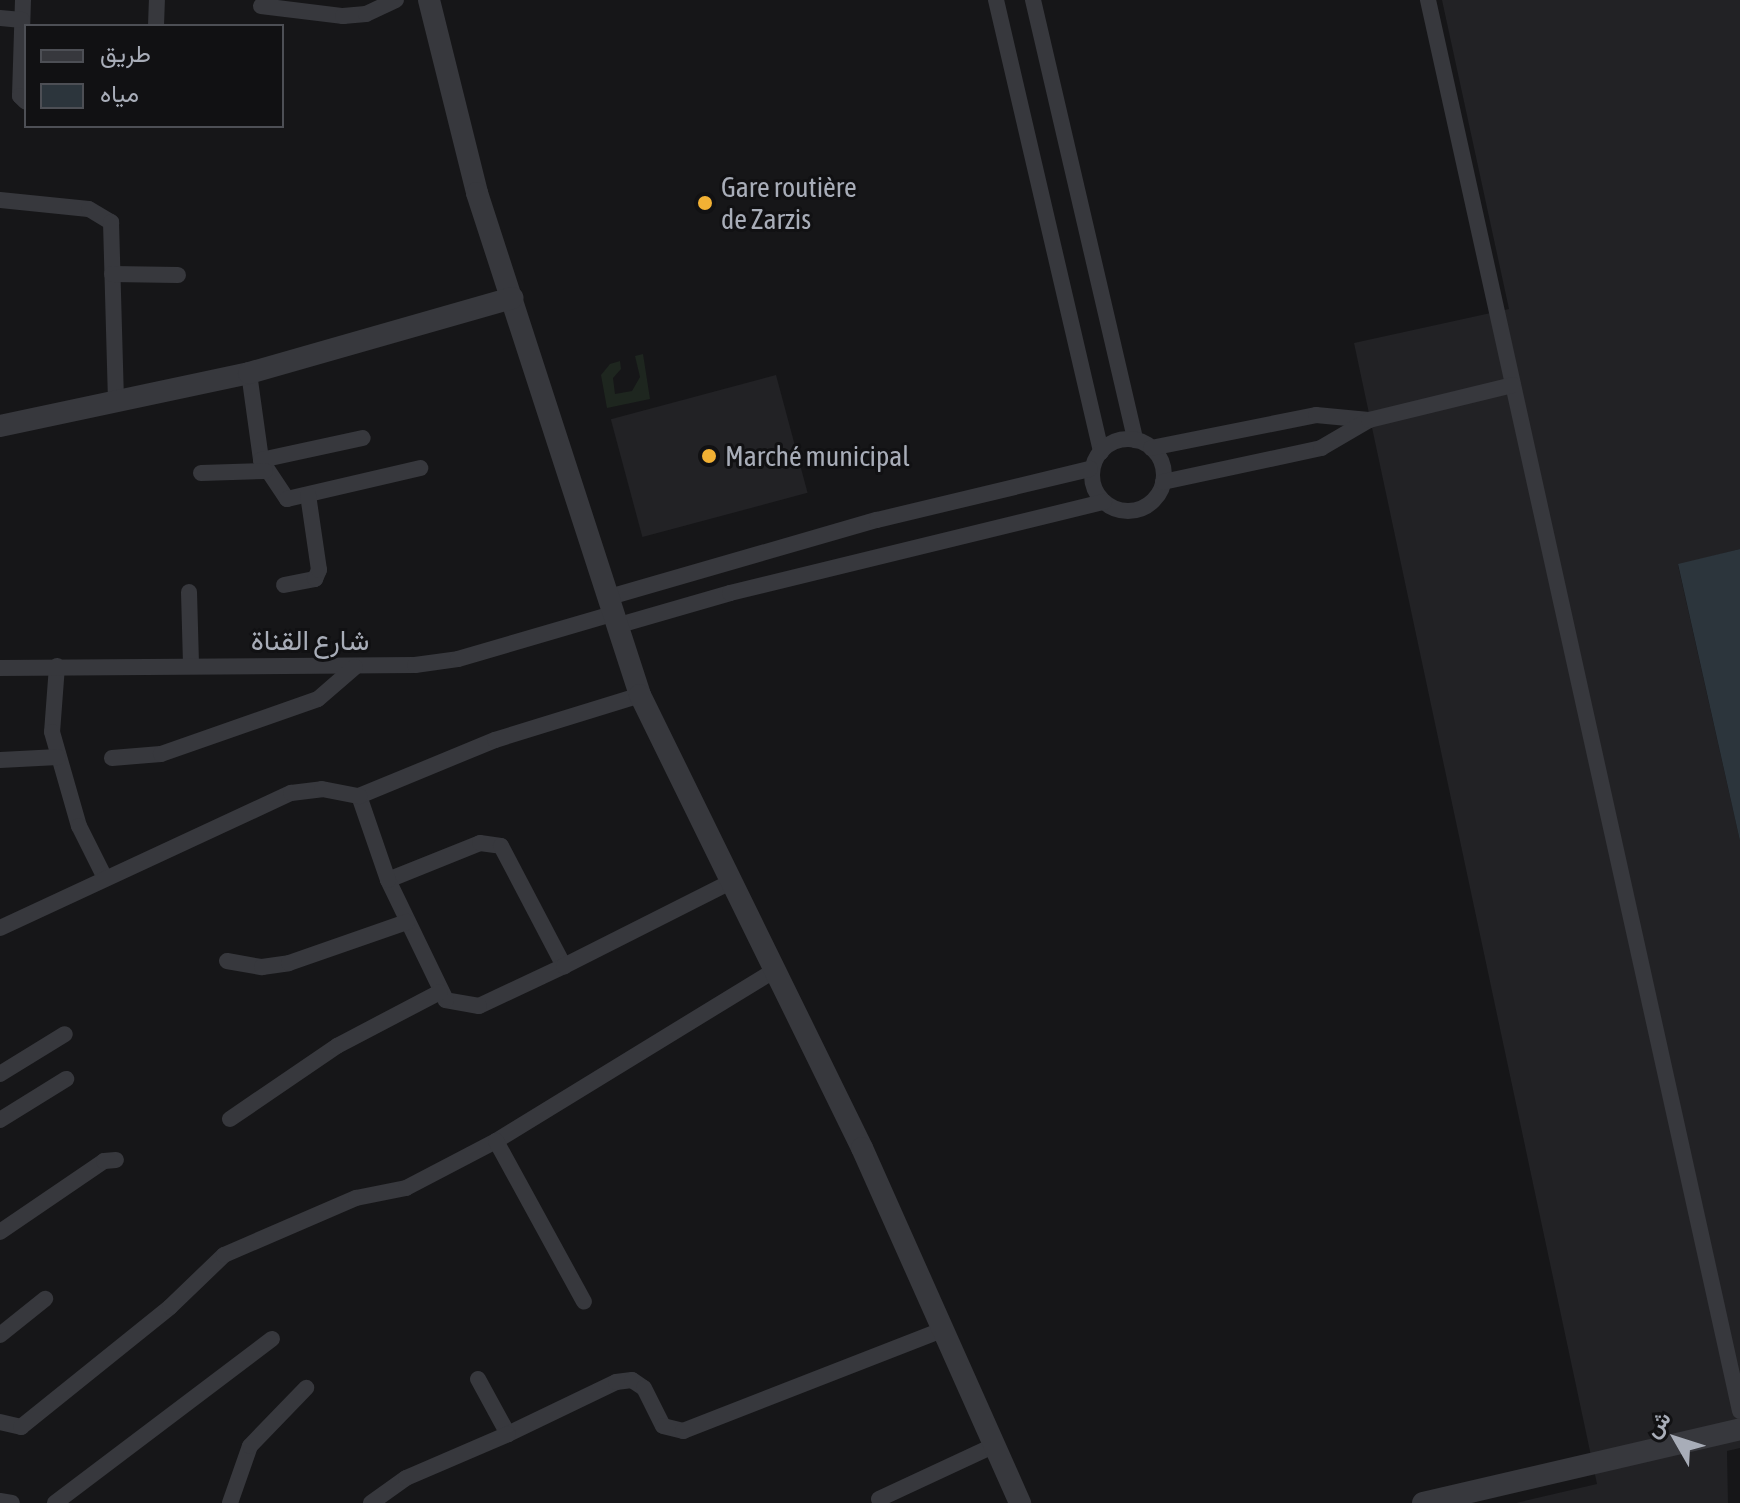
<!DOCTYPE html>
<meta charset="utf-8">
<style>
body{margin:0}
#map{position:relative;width:1740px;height:1503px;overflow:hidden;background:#161618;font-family:"Asap Condensed",Vazirmatn,sans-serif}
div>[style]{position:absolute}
.built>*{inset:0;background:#222225;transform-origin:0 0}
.green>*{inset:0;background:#1e261f}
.water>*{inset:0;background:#2c353c}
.minor>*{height:16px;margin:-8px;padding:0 8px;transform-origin:8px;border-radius:8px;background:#37383d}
.minor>.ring{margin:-8px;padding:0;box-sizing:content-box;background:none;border:16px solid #37383d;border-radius:50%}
.tertiary>*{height:22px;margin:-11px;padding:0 11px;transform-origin:11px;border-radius:11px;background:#37383d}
.dots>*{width:22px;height:22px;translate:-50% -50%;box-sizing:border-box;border:4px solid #111113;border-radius:50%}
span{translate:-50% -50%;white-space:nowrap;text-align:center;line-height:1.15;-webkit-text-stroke:6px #111113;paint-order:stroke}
.poi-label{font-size:28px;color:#a8adb8}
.left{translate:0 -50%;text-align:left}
.street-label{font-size:28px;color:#a8adb8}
.legend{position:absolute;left:24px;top:24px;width:260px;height:104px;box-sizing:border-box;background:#111113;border:2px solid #4d4f55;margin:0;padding:10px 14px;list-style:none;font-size:24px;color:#a8adb8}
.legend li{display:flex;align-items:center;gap:16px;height:40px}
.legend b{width:40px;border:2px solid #4d4f55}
.north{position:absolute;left:1636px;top:1399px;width:80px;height:80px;-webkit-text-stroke:6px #111113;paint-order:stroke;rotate:309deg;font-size:22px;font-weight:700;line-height:32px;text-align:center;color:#a8adb8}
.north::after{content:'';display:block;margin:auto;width:28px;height:36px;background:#a8adb8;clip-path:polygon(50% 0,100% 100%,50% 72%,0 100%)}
</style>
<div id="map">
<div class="built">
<i style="clip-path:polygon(1442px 0,1740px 0,1740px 549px,1678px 565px,1740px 841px,1740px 1448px,1727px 1451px,1728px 1503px,1516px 1503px,1597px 1484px,1354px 343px,1509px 309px)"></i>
<i style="left:776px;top:375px;width:122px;height:171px;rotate:75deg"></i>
</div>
<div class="green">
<i style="clip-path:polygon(643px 354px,650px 399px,607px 408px,601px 375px,610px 364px,620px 361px,621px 369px,613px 378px,615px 394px,632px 391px,640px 377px,635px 356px)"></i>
</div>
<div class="water">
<i style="clip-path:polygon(1740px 549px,1740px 841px,1678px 564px)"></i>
</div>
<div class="minor">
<i style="left:23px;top:0;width:96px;rotate:91.8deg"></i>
<i style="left:20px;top:96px;width:8px;rotate:45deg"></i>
<i style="left:996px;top:0;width:464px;rotate:76.9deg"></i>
<i style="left:1033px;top:0;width:452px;rotate:76.9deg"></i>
<i style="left:1428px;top:0;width:1445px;rotate:77.53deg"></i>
<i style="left:261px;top:6px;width:83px;rotate:7deg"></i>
<i style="left:343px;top:16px;width:23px;rotate:-5deg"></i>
<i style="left:366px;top:14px;width:33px;rotate:-25deg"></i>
<i style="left:0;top:18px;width:22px;rotate:5deg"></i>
<i style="left:156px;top:26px;width:26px;rotate:-88deg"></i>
<i style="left:0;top:200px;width:89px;rotate:5.8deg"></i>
<i style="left:89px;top:209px;width:26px;rotate:31deg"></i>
<i style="left:111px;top:222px;width:180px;rotate:88.4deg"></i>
<i style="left:112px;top:274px;width:66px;rotate:0.9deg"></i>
<i style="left:249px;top:373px;width:88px;rotate:82.1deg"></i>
<i style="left:261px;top:460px;width:47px;rotate:56.3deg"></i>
<i style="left:287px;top:499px;width:137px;rotate:-13.1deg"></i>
<i class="ring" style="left:1092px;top:439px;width:56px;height:56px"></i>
<i style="left:1151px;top:448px;width:168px;rotate:-11.3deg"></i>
<i style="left:1316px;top:415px;width:53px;rotate:5.4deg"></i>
<i style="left:261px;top:460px;width:104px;rotate:-12.2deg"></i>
<i style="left:201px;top:473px;width:64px;rotate:-1.8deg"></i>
<i style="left:1163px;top:482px;width:162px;rotate:-12.1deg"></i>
<i style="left:1321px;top:448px;width:56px;rotate:-30.3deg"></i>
<i style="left:1369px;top:420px;width:148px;rotate:-13.7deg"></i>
<i style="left:284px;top:585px;width:32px;rotate:-11deg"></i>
<i style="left:315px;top:579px;width:10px;rotate:-66deg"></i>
<i style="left:319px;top:570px;width:76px;rotate:-98.3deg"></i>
<i style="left:189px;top:592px;width:72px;rotate:88.4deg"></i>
<i style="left:606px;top:598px;width:282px;rotate:-16.1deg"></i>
<i style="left:877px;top:520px;width:219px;rotate:-13.5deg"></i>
<i style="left:616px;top:626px;width:119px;rotate:-16.1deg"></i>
<i style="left:730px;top:593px;width:385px;rotate:-13.7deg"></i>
<i style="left:57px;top:666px;width:66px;rotate:94.3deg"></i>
<i style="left:52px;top:732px;width:98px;rotate:74deg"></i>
<i style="left:79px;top:826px;width:56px;rotate:63.4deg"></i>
<i style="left:0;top:668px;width:415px;rotate:-0.4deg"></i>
<i style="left:415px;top:665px;width:43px;rotate:-7.9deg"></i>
<i style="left:458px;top:659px;width:160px;rotate:-16.3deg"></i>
<i style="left:112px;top:758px;width:49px;rotate:-4.7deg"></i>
<i style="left:161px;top:754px;width:166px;rotate:-19.3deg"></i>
<i style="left:318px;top:699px;width:49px;rotate:-40.9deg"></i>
<i style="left:0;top:760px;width:58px;rotate:-3deg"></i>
<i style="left:388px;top:880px;width:99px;rotate:-21.9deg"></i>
<i style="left:480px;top:843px;width:21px;rotate:8deg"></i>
<i style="left:501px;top:846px;width:136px;rotate:62.3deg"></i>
<i style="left:564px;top:966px;width:94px;rotate:154.8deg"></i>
<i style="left:479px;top:1006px;width:34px;rotate:-170deg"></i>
<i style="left:446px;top:1000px;width:133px;rotate:-115.8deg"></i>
<i style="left:388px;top:880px;width:89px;rotate:-109deg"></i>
<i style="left:359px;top:796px;width:147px;rotate:-22.4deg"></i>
<i style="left:495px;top:740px;width:152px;rotate:-17.2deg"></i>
<i style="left:0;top:928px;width:321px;rotate:-24.9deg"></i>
<i style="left:291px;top:793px;width:31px;rotate:-7deg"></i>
<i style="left:322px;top:789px;width:38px;rotate:11deg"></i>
<i style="left:227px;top:961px;width:36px;rotate:10deg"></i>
<i style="left:262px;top:967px;width:27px;rotate:-8deg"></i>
<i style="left:289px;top:963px;width:125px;rotate:-19.2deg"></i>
<i style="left:564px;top:966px;width:184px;rotate:-26.8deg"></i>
<i style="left:0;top:1074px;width:76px;rotate:-31.6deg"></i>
<i style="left:230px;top:1119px;width:130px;rotate:-34.3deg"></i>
<i style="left:337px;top:1046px;width:116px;rotate:-27.7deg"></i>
<i style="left:0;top:1120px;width:78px;rotate:-31.8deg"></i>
<i style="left:496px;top:1141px;width:325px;rotate:-31.5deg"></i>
<i style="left:0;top:1232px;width:126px;rotate:-34.3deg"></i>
<i style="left:104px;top:1161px;width:12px;rotate:-5deg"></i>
<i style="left:0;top:1335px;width:58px;rotate:-38.7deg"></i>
<i style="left:478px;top:1379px;width:63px;rotate:61.4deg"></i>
<i style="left:508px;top:1434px;width:120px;rotate:-25.7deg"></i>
<i style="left:616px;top:1382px;width:16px;rotate:-7deg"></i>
<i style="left:632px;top:1380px;width:14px;rotate:34deg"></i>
<i style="left:644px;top:1388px;width:42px;rotate:63.4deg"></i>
<i style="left:663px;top:1426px;width:21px;rotate:14deg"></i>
<i style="left:683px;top:1431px;width:280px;rotate:-21.3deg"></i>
<i style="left:0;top:1422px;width:22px;rotate:13deg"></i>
<i style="left:21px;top:1427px;width:191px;rotate:-38.8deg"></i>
<i style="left:170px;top:1307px;width:75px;rotate:-43.9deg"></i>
<i style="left:224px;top:1255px;width:144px;rotate:-23.4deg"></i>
<i style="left:356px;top:1198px;width:51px;rotate:-11.3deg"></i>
<i style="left:406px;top:1188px;width:102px;rotate:-27.6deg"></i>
<i style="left:496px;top:1141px;width:183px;rotate:61.3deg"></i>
<i style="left:879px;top:1499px;width:128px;rotate:-25deg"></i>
<i style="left:0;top:1501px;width:12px;rotate:9deg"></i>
<i style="left:55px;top:1503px;width:272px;rotate:-37.1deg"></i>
<i style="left:230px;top:1503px;width:60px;rotate:-70.7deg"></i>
<i style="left:250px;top:1446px;width:81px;rotate:-46deg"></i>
<i style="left:371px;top:1503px;width:43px;rotate:-35.5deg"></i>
<i style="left:406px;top:1478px;width:111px;rotate:-23.3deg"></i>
</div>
<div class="tertiary">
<i style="left:429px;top:0;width:199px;rotate:76deg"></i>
<i style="left:477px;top:193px;width:528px;rotate:72.01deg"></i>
<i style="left:640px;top:695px;width:504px;rotate:63.89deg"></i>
<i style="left:862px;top:1148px;width:389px;rotate:66deg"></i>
<i style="left:0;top:426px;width:255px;rotate:-12deg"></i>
<i style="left:249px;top:373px;width:274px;rotate:-15.9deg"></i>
<i style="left:1423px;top:1503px;width:326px;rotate:-13.1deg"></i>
</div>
<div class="dots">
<i style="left:705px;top:203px;background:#f2b134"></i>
<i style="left:709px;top:456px;background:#f2b134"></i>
</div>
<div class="poi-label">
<span class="left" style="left:721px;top:203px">Gare routière<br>de Zarzis</span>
<span class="left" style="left:725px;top:456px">Marché municipal</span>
</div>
<div class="street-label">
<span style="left:310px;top:640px">شارع القناة</span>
</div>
<ul class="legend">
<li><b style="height:10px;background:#37383d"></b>طريق</li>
<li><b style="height:22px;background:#2c353c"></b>مياه</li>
</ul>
<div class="north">ش</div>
</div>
